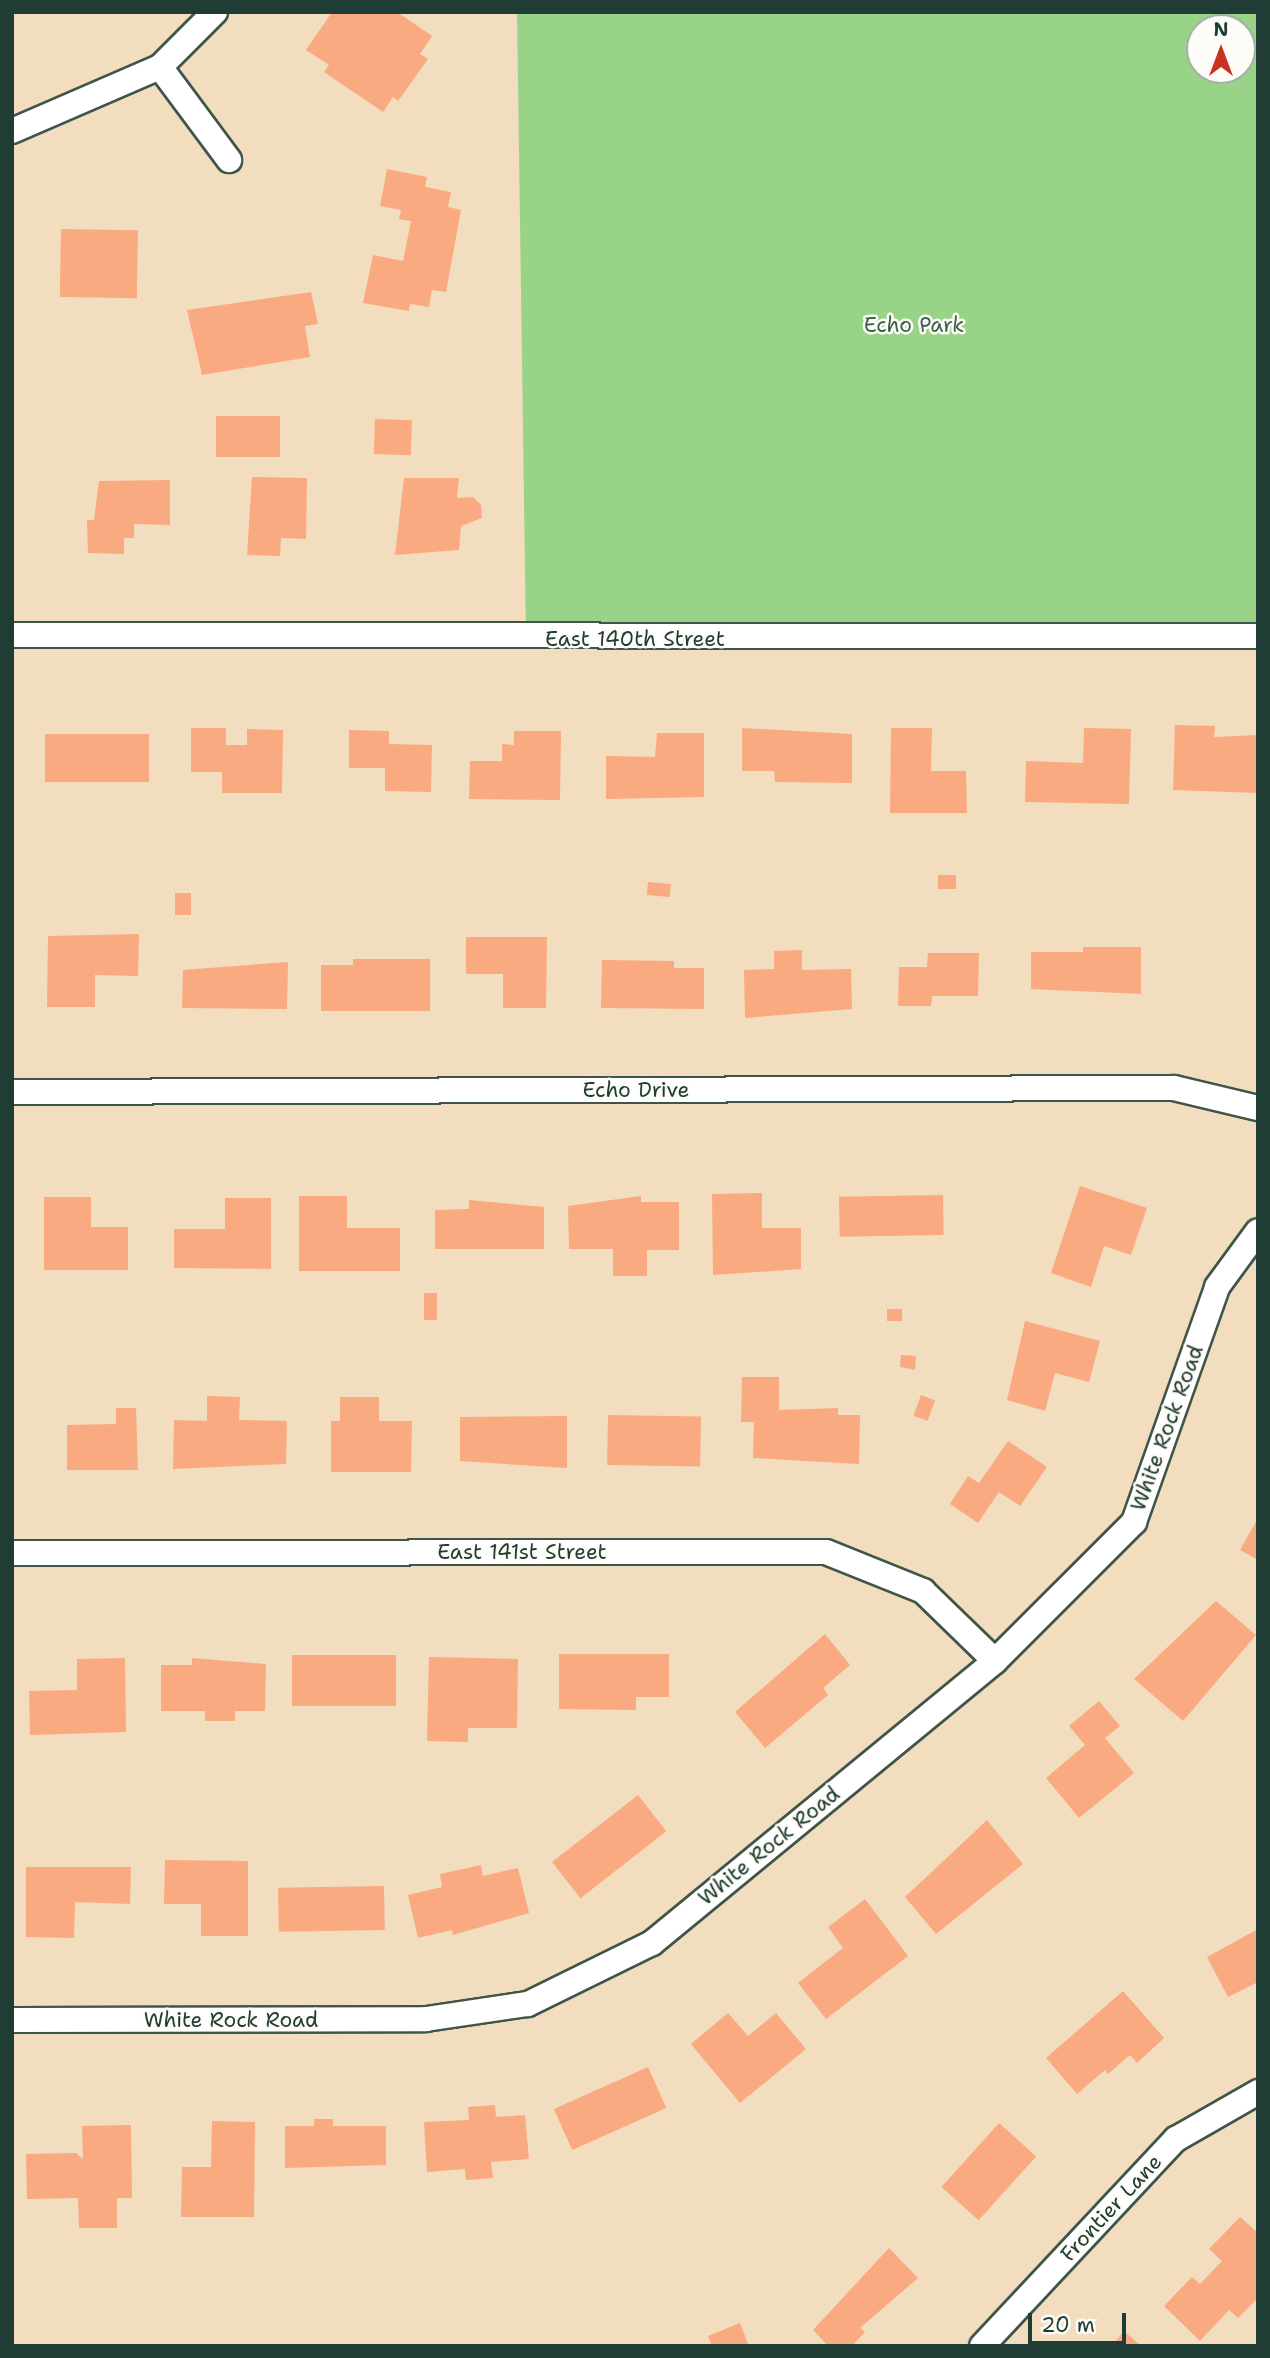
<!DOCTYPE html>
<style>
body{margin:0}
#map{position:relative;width:1270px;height:2358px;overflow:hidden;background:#f2ddbe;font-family:"Shantell Sans",sans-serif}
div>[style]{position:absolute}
.green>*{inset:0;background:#98d387}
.building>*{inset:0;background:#faaa80;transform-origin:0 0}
.roads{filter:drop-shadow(2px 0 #3f5549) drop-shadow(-2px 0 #3f5549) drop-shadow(0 2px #3f5549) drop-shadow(0 -2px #3f5549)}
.minor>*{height:24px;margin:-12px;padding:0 12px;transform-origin:12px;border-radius:12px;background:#fff}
span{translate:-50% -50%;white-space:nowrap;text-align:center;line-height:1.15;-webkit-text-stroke:5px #fdfcf7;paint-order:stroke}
.park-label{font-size:21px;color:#3d6249}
.street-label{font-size:21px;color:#1f3d34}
.frame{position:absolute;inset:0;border:14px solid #1f3d34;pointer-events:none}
.north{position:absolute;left:1186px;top:14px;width:70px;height:70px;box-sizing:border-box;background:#fdfcf7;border:2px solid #a4b0a9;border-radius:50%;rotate:0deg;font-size:19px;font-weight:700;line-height:28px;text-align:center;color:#1f3d34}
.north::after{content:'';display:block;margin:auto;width:24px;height:32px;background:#c8321e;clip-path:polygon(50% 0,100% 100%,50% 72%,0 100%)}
.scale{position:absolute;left:1028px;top:2313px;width:98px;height:32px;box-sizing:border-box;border:4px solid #1f3d34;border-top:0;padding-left:9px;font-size:21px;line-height:24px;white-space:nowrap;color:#1f3d34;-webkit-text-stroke:5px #fdfcf7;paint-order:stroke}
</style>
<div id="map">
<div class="green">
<i style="clip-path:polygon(evenodd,517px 12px,1258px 12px,1258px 636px,526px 639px,517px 12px,1200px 28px,1242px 28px,1242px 70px,1200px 70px,1200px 28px)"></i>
</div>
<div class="building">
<i style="clip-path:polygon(332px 12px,397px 12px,432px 36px,420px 54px,428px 59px,398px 101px,393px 97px,383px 112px,324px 72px,329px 65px,306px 50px)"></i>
<i style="clip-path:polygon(387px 169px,427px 177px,425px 187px,451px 192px,448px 207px,461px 210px,446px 292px,432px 290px,429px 307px,410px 304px,409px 311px,363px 303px,373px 255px,403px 261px,411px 221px,399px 219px,401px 210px,380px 206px)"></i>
<i style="left:61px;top:229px;width:77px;height:68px;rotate:1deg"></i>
<i style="clip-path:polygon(311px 292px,318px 324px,305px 326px,310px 357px,202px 375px,187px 310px)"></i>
<i style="left:216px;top:416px;width:64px;height:41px"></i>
<i style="left:375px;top:419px;width:37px;height:35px;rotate:2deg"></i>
<i style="clip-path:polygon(252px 477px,307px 478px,306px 539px,281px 538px,280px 556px,247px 555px)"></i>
<i style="clip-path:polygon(404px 478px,459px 478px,457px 498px,473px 497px,481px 505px,482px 518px,461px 526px,459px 550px,395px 555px)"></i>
<i style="clip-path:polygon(170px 480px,170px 525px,134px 524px,134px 538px,124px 538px,124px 554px,88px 553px,87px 520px,94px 520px,99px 481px)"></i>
<i style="clip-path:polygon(1175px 725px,1215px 726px,1214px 737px,1258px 735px,1258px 793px,1173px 790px)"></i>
<i style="clip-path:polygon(191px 728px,226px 728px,226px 745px,247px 745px,247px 729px,283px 730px,282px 793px,222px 793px,222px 772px,191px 772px)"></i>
<i style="clip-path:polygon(742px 728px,852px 734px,852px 783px,775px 782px,774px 771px,742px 771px)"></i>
<i style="clip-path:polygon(891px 728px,932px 728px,931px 771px,966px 771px,967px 813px,890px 813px)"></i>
<i style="clip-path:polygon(1084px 728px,1131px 729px,1129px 804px,1025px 802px,1026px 761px,1083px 763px)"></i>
<i style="clip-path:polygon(349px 730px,389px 731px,389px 744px,432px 745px,431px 792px,385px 791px,385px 768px,349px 768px)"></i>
<i style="clip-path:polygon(514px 731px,561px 731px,560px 800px,469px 799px,470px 761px,502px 761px,502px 744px,514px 745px)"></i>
<i style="clip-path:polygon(657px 733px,704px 733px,704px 797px,606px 799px,606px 756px,655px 757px)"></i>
<i style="left:45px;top:734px;width:104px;height:48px"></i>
<i style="left:938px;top:875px;width:18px;height:14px"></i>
<i style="left:648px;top:882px;width:23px;height:13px;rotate:5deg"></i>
<i style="left:175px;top:893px;width:16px;height:22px"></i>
<i style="clip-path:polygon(139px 934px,138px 976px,95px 975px,95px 1007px,47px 1007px,48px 936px)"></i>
<i style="clip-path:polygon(466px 937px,547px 937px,546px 1008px,503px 1008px,503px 974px,466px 974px)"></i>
<i style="clip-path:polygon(1083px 947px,1141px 947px,1141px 994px,1031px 989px,1031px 952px,1083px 952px)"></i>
<i style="clip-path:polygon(802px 950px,802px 970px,851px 969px,852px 1009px,745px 1018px,744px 970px,774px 969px,774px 951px)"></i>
<i style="clip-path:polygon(928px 953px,979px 953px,978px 996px,932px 996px,931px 1006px,898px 1006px,899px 967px,927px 967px)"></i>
<i style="clip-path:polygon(353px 959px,430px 959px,430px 1011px,321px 1011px,321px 965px,353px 965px)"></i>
<i style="clip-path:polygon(602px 960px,674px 961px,674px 968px,704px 968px,704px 1009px,601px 1008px)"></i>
<i style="clip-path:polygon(288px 962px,287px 1009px,182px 1008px,183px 970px)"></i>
<i style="clip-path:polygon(1080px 1186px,1147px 1208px,1131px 1255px,1104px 1246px,1091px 1287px,1051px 1273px)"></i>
<i style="clip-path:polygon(762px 1193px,762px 1228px,801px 1228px,801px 1269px,713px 1275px,712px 1194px)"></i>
<i style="left:943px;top:1195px;width:40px;height:104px;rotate:89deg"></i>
<i style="clip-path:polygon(299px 1196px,347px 1196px,347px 1228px,400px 1228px,400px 1271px,299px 1271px)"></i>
<i style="clip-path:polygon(641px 1196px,641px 1202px,679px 1202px,679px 1250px,647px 1250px,647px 1276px,613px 1276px,613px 1249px,569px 1249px,568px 1206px)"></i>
<i style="clip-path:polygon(44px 1197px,91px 1197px,91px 1227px,128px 1227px,128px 1270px,44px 1270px)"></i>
<i style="clip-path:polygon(225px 1198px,271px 1198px,271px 1269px,174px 1268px,174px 1229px,225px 1229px)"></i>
<i style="clip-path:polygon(469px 1200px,544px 1207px,544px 1249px,435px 1249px,435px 1210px,469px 1209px)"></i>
<i style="left:424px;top:1293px;width:13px;height:27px"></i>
<i style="left:887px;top:1309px;width:15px;height:12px"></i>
<i style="clip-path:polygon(1025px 1321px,1100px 1341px,1089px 1382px,1055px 1373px,1045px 1411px,1007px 1400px)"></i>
<i style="clip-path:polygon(901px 1355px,916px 1356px,915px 1370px,900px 1367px)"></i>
<i style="clip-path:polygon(742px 1377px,779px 1377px,779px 1410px,838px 1408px,838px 1415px,860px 1415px,859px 1464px,753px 1458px,754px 1422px,741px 1422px)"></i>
<i style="left:921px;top:1395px;width:15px;height:22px;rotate:20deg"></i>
<i style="clip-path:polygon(207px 1396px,240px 1397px,239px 1420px,287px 1421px,286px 1464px,173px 1469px,174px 1420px,207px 1421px)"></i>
<i style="clip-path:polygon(340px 1397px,379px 1397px,379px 1421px,412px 1421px,411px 1472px,331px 1472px,331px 1421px,340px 1421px)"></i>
<i style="clip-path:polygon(116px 1408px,136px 1408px,138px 1470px,67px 1470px,67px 1425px,116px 1424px)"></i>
<i style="left:608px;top:1415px;width:93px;height:50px;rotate:1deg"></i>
<i style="clip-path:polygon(567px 1416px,567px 1468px,460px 1461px,460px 1417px)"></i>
<i style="clip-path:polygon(1008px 1441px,1047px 1467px,1020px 1506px,999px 1492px,978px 1523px,950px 1504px,968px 1476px,979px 1483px)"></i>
<i style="clip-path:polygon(1258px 1518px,1258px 1560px,1240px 1550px)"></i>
<i style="clip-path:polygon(1216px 1601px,1256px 1635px,1183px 1721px,1134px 1679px)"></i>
<i style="clip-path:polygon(825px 1634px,850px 1665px,823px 1688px,828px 1695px,765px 1748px,735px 1712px)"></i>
<i style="clip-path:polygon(559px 1654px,669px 1654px,669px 1697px,636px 1697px,636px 1710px,559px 1709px)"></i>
<i style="left:292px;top:1655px;width:104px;height:51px"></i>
<i style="clip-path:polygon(429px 1657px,518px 1659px,517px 1728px,468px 1728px,468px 1742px,427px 1741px)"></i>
<i style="clip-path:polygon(125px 1658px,126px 1732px,30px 1735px,29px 1691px,77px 1690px,77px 1659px)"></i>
<i style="clip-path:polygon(192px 1658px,266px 1664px,265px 1711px,235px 1711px,235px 1721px,205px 1721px,205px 1711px,161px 1711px,161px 1665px,192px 1665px)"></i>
<i style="clip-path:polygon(1099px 1701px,1120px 1726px,1105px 1738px,1134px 1773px,1079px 1818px,1046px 1778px,1085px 1745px,1069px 1726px)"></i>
<i style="left:638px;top:1795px;width:46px;height:109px;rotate:52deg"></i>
<i style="clip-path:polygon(987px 1820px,1023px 1864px,936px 1934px,905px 1897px)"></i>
<i style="clip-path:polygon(165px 1860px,248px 1861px,248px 1936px,201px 1936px,201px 1904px,164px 1904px)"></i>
<i style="clip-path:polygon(481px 1865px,483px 1876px,518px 1868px,529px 1913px,453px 1935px,452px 1930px,418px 1938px,408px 1895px,442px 1887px,440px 1874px)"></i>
<i style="clip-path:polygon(26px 1867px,131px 1867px,130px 1904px,75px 1902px,74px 1938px,26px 1937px)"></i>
<i style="left:384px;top:1886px;width:44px;height:106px;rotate:89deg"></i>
<i style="clip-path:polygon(865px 1899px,908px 1956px,826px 2019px,798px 1983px,843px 1948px,828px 1927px)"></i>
<i style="clip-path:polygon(1258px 1929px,1258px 1982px,1228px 1997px,1207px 1957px)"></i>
<i style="clip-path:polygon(1123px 1991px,1164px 2038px,1137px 2063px,1130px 2055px,1108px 2074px,1105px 2070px,1077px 2094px,1046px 2058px)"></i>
<i style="clip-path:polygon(728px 2013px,748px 2036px,776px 2013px,806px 2049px,740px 2103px,691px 2044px)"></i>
<i style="left:648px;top:2067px;width:45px;height:103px;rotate:66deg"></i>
<i style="clip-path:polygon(495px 2105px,496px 2117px,525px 2115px,529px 2159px,491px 2162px,493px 2178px,466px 2180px,465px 2169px,427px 2172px,424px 2122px,469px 2120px,468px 2107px)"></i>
<i style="clip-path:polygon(314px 2119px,333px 2119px,333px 2126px,386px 2126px,386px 2165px,285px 2168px,285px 2126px,314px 2126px)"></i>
<i style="clip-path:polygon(212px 2121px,255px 2122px,254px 2217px,181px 2217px,182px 2167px,211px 2167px)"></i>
<i style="left:999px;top:2123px;width:50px;height:86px;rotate:42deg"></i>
<i style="clip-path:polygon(131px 2125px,132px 2198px,117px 2198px,117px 2228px,79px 2228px,78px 2198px,27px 2199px,26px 2154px,76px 2153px,83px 2159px,82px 2126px)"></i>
<i style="clip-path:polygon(1240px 2217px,1258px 2233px,1258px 2298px,1238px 2318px,1229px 2310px,1200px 2341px,1164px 2306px,1192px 2277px,1200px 2284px,1222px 2261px,1209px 2249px)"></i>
<i style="clip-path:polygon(889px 2248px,918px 2278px,860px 2328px,865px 2332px,852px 2346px,828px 2346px,813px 2330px)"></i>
<i style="clip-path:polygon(740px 2323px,749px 2346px,712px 2346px,708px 2336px)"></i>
<i style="clip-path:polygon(1124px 2331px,1141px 2346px,1112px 2346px)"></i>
</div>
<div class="roads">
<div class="minor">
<i style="left:160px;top:67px;width:116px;rotate:53.4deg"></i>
<i style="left:12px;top:131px;width:161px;rotate:-23.4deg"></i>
<i style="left:160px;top:67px;width:78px;rotate:-45deg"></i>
<i style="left:12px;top:635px;width:1246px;rotate:0.05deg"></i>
<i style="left:12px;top:1092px;width:1162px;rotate:-0.2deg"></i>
<i style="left:1174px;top:1088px;width:86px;rotate:13.4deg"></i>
<i style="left:12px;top:1553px;width:814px;rotate:-0.07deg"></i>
<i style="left:826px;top:1552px;width:105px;rotate:21.9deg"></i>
<i style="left:923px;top:1591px;width:100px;rotate:44.2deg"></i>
<i style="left:12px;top:2020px;width:414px;rotate:-0.1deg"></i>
<i style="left:426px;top:2019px;width:103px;rotate:-8.4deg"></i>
<i style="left:528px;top:2004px;width:138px;rotate:-26.2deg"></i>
<i style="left:652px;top:1943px;width:444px;rotate:-39.4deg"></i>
<i style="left:995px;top:1661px;width:197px;rotate:-45deg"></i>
<i style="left:1134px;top:1522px;width:249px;rotate:-70.5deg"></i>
<i style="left:1217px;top:1287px;width:69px;rotate:-53.8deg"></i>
<i style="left:982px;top:2346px;width:284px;rotate:-46.9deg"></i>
<i style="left:1176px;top:2139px;width:95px;rotate:-29.8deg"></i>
</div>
</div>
<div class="park-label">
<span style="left:914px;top:325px">Echo Park</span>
</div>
<div class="street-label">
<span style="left:635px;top:639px">East 140th Street</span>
<span style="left:636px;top:1090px">Echo Drive</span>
<span style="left:1167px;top:1428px;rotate:-70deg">White Rock Road</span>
<span style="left:522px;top:1552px">East 141st Street</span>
<span style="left:769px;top:1846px;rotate:-39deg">White Rock Road</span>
<span style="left:231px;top:2020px">White Rock Road</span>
<span style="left:1111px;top:2208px;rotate:-47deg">Frontier Lane</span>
</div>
<div class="frame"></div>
<div class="north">N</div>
<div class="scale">20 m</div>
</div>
